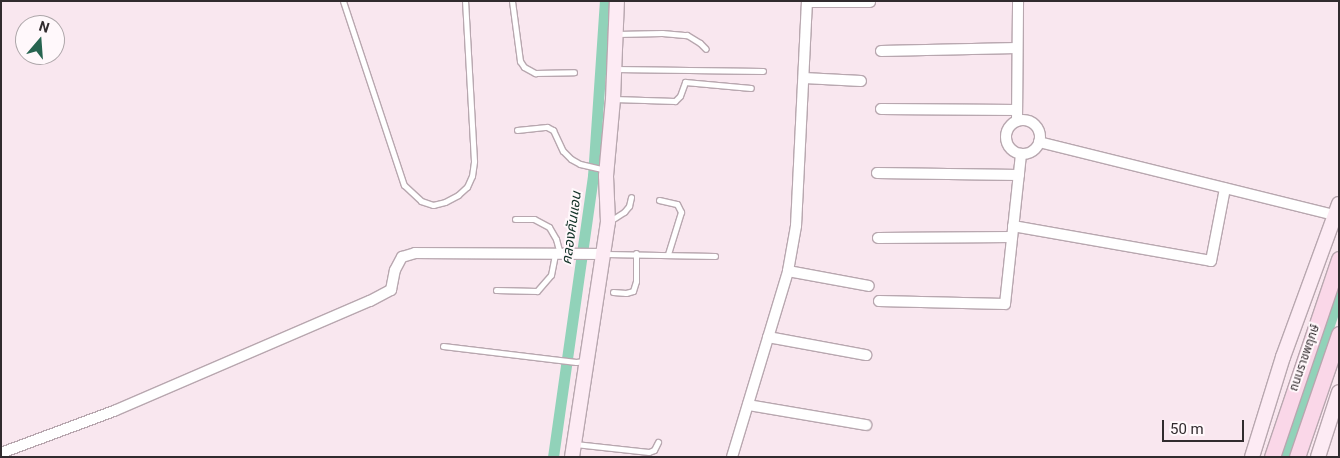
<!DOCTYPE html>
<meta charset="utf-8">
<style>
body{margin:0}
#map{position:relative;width:1340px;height:458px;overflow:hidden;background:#f9e7ef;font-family:Roboto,"Noto Sans Thai",sans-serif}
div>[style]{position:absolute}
.canal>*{height:11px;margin:-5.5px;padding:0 5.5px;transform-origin:5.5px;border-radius:5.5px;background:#91d2b9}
.roads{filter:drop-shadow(1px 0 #b8a7af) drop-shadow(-1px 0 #b8a7af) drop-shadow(0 1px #b8a7af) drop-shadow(0 -1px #b8a7af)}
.lane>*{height:5px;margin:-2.5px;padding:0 2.5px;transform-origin:2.5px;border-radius:2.5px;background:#fff}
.street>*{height:10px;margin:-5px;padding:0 5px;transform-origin:5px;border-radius:5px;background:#fff}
.street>.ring{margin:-5px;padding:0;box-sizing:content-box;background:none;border:10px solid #fff;border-radius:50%}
.secondary>*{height:14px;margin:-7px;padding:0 7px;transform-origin:7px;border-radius:7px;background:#fdebf4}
.primary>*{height:15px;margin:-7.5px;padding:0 7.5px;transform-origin:7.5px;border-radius:7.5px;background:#fad7e8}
span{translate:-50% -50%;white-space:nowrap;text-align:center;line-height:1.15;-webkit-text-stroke:4px #fff8fb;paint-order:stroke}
.street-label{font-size:12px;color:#312b2e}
.water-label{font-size:14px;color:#113126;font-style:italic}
.frame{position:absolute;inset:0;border:2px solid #312b2e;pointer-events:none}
.north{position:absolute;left:15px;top:15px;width:50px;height:50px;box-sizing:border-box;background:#fff8fb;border:1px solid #ada6a9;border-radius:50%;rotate:18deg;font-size:14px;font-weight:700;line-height:20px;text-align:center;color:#312b2e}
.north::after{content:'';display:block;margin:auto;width:18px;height:22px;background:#276450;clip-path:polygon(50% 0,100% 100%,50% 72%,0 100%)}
.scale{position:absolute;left:1162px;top:420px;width:82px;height:22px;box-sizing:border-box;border:2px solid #312b2e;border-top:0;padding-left:6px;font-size:15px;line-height:18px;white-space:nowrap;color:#312b2e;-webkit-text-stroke:4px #fff8fb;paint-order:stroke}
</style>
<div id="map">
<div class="canal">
<i style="left:553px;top:457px;width:284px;rotate:-81.9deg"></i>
<i style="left:593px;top:176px;width:175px;rotate:-86.1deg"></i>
<i style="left:1285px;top:457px;width:171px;rotate:-71.6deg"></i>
</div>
<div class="roads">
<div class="lane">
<i style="left:343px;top:1px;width:194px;rotate:71.7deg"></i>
<i style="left:404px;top:185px;width:23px;rotate:43deg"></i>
<i style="left:421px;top:201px;width:13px;rotate:18deg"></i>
<i style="left:433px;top:205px;width:12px;rotate:-14deg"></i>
<i style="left:445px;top:202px;width:15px;rotate:-28deg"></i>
<i style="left:458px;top:195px;width:12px;rotate:-42deg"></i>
<i style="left:467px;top:187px;width:12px;rotate:-66deg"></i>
<i style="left:472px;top:176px;width:15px;rotate:-82deg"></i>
<i style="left:474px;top:161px;width:160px;rotate:-93.2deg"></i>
<i style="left:512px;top:1px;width:61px;rotate:82.4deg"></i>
<i style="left:520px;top:61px;width:7px;rotate:56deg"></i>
<i style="left:524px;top:67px;width:13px;rotate:29deg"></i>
<i style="left:535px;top:73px;width:39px;rotate:-1deg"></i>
<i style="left:617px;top:34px;width:45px;rotate:-1.3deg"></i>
<i style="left:662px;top:33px;width:25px;rotate:5deg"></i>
<i style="left:687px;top:35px;width:15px;rotate:32deg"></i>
<i style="left:700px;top:43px;width:8px;rotate:45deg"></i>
<i style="left:615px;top:69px;width:148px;rotate:0.8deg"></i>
<i style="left:614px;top:99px;width:61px;rotate:1.9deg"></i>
<i style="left:675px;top:101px;width:7px;rotate:-45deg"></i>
<i style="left:680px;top:96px;width:15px;rotate:-70deg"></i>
<i style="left:685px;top:82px;width:66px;rotate:5.2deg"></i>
<i style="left:517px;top:130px;width:30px;rotate:-6deg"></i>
<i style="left:547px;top:127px;width:7px;rotate:27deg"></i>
<i style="left:553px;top:130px;width:23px;rotate:65deg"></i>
<i style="left:563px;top:151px;width:11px;rotate:45deg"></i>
<i style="left:571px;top:159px;width:10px;rotate:29deg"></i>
<i style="left:580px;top:164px;width:27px;rotate:13deg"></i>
<i style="left:659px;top:200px;width:18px;rotate:13deg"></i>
<i style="left:677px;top:204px;width:9px;rotate:63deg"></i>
<i style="left:681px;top:212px;width:44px;rotate:107.2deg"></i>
<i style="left:515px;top:219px;width:19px"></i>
<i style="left:534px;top:219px;width:17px;rotate:28deg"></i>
<i style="left:549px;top:227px;width:14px;rotate:60deg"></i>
<i style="left:556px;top:239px;width:16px;rotate:75deg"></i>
<i style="left:610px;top:221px;width:17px;rotate:-33deg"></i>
<i style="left:624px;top:212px;width:8px;rotate:-50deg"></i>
<i style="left:629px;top:206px;width:9px;rotate:-77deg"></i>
<i style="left:606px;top:254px;width:109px;rotate:1.1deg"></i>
<i style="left:496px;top:290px;width:41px;rotate:1.4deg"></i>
<i style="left:537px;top:291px;width:21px;rotate:-49deg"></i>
<i style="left:551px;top:275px;width:20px;rotate:-79deg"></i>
<i style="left:613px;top:292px;width:13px;rotate:4deg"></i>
<i style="left:626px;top:293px;width:7px;rotate:-16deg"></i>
<i style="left:633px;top:291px;width:10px;rotate:-73deg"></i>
<i style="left:636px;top:281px;width:28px;rotate:-90deg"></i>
<i style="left:443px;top:346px;width:134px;rotate:6.9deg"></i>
<i style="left:576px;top:362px;width:8px;rotate:-7deg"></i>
<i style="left:575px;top:444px;width:74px;rotate:6.2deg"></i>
<i style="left:649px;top:452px;width:5px;rotate:-22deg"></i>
<i style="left:654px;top:450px;width:9px;rotate:-63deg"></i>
</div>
<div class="street">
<i style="left:807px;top:2px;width:63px"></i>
<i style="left:881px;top:51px;width:136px;rotate:-1.3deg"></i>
<i style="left:804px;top:78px;width:57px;rotate:3deg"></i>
<i style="left:881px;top:109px;width:136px;rotate:0.4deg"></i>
<i class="ring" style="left:1006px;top:120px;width:24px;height:24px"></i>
<i style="left:1017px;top:121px;width:120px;rotate:-89.5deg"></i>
<i style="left:1039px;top:142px;width:305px;rotate:13.9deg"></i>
<i style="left:877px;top:173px;width:142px;rotate:0.8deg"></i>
<i style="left:1013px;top:226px;width:201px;rotate:10deg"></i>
<i style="left:1211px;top:261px;width:74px;rotate:-79.1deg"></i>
<i style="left:878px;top:238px;width:134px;rotate:-0.4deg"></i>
<i style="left:788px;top:271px;width:82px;rotate:10.5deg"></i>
<i style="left:879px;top:301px;width:126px;rotate:1.4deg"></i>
<i style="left:1005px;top:304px;width:151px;rotate:-83.9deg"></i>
<i style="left:768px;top:337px;width:100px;rotate:10.4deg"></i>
<i style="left:748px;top:405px;width:120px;rotate:9.6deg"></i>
<i style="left:1px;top:453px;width:121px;rotate:-20.4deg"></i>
<i style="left:114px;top:411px;width:279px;rotate:-23.3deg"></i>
<i style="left:370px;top:301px;width:24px;rotate:-28deg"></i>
<i style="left:391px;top:290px;width:20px;rotate:-79deg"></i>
<i style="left:395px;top:270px;width:15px;rotate:-62deg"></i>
<i style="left:402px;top:257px;width:14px;rotate:-17deg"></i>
<i style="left:415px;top:253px;width:188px;rotate:0.3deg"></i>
<i style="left:732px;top:457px;width:194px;rotate:-73.2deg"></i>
<i style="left:788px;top:271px;width:46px;rotate:-79.9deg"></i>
<i style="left:796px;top:226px;width:225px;rotate:-87.2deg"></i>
</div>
<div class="secondary">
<i style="left:572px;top:457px;width:238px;rotate:-81.3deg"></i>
<i style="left:608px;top:222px;width:46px;rotate:-92.5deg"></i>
<i style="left:606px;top:176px;width:77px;rotate:-84.8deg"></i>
<i style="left:613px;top:99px;width:98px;rotate:-87.7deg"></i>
<i style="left:1252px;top:457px;width:105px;rotate:-72.8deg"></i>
<i style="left:1283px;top:357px;width:163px;rotate:-69.9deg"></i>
<i style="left:1318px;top:457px;width:68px;rotate:-72.1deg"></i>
</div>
<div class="primary">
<i style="left:1272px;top:457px;width:209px;rotate:-71.3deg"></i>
<i style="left:1297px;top:457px;width:130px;rotate:-71.1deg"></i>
</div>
</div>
<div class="street-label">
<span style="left:1305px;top:358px;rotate:-71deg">ถนนราชพฤกษ์</span>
</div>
<div class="water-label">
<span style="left:571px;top:228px;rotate:-82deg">คลองคันแอน</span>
</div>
<div class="frame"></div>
<div class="north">N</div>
<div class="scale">50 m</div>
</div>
